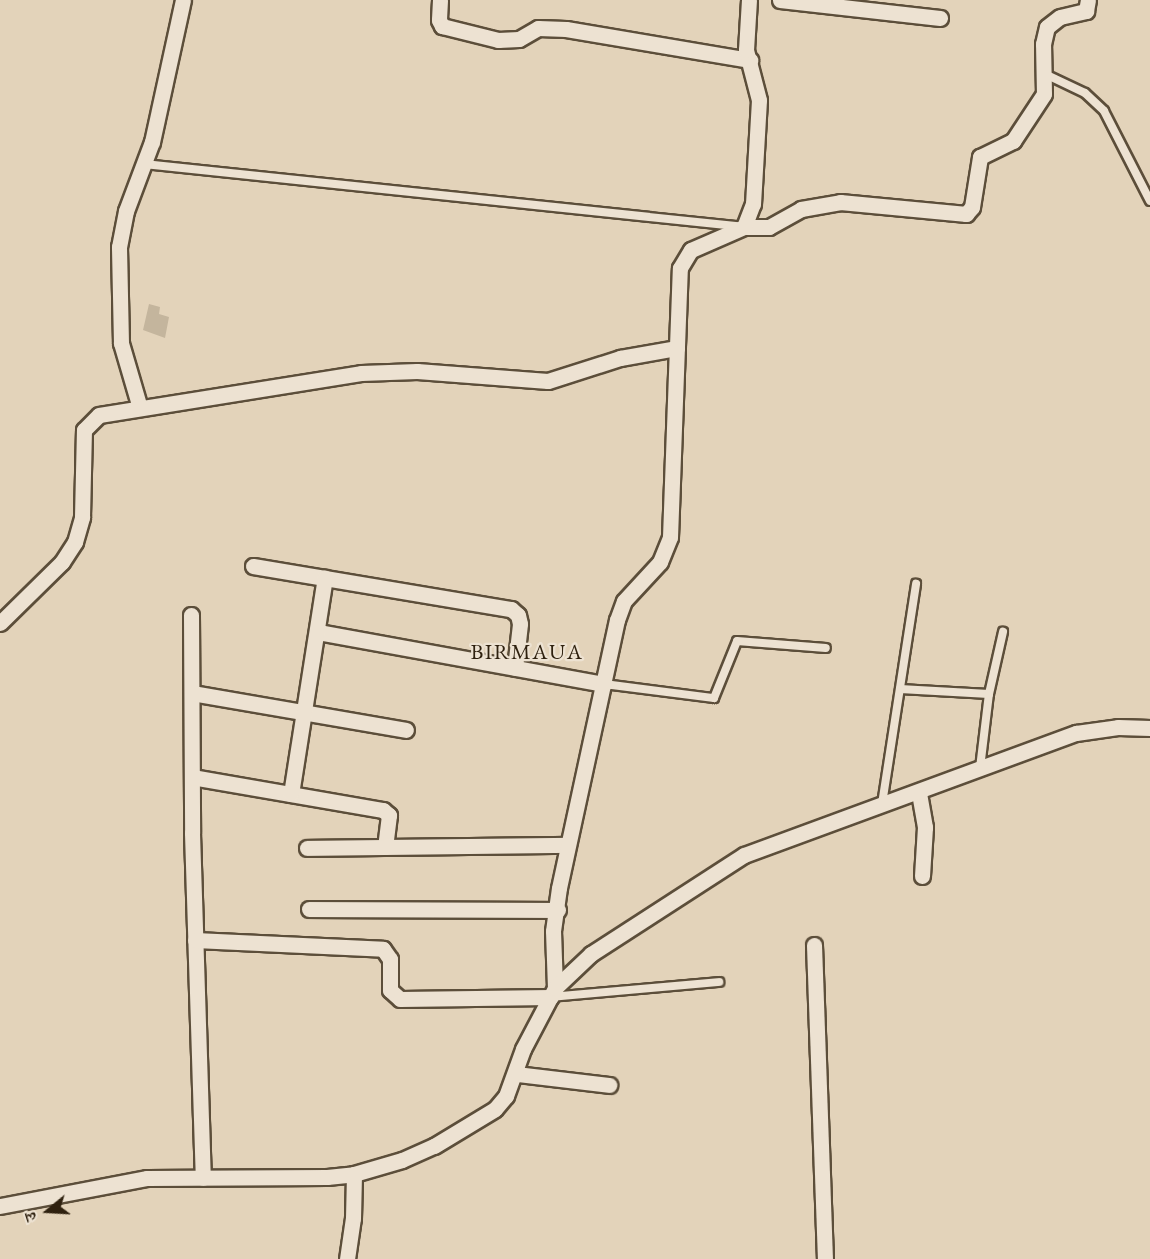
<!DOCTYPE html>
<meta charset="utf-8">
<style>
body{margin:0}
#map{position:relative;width:1150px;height:1259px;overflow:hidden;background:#e3d3ba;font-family:"EB Garamond","Noto Serif Devanagari",serif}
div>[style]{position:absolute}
.green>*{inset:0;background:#c4b59d}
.roads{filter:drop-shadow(2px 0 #5c4e3a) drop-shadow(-2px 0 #5c4e3a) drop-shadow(0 2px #5c4e3a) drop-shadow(0 -2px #5c4e3a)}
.lane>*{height:8px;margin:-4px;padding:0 4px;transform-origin:4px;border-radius:4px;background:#ede2d2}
.street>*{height:15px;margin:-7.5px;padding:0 7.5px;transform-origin:7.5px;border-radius:7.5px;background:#ede2d2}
span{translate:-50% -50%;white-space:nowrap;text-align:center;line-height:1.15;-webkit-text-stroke:4.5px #ede2d2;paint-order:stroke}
.quarter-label{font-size:22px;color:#2f210f;letter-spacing:1.5px}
.north{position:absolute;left:18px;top:1181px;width:60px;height:60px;-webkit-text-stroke:4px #ede2d2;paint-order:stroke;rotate:252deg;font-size:16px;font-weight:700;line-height:24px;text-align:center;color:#2f210f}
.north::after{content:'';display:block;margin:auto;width:21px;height:27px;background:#2f210f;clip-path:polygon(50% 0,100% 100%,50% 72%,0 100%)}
</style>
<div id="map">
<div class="green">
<i style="clip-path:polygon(149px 304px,160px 307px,159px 314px,169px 317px,165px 338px,143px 330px)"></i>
</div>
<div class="roads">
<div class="lane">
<i style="left:1045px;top:74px;width:44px;rotate:25.4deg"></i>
<i style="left:1085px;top:93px;width:26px;rotate:43deg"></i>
<i style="left:1104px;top:111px;width:101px;rotate:62.9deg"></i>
<i style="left:144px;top:164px;width:595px;rotate:5.98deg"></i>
<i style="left:604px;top:684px;width:111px;rotate:7.3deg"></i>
<i style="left:714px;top:698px;width:61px;rotate:-68deg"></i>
<i style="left:737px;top:641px;width:89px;rotate:4.5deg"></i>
<i style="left:900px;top:689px;width:89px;rotate:3.2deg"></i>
<i style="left:980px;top:768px;width:75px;rotate:-83.1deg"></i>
<i style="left:989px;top:694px;width:64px;rotate:-77.3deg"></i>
<i style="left:882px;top:804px;width:223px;rotate:-81.2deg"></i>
<i style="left:551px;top:997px;width:169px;rotate:-5.1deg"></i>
</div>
<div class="street">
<i style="left:440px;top:0;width:20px;rotate:93deg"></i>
<i style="left:439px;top:20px;width:7px;rotate:63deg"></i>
<i style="left:442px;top:26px;width:58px;rotate:14deg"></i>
<i style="left:498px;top:40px;width:21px;rotate:-3deg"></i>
<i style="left:519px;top:39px;width:22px;rotate:-30deg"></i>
<i style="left:538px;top:28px;width:28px;rotate:2deg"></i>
<i style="left:566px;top:29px;width:187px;rotate:9.6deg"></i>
<i style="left:780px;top:0;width:161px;rotate:6.4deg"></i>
<i style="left:744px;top:227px;width:25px"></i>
<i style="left:769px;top:227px;width:37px;rotate:-29deg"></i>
<i style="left:801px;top:209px;width:40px;rotate:-10deg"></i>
<i style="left:840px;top:202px;width:127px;rotate:5.4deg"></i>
<i style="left:966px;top:214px;width:9px;rotate:-49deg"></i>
<i style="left:972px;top:207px;width:51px;rotate:-80.9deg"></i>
<i style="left:980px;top:157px;width:37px;rotate:-26deg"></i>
<i style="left:1013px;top:141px;width:56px;rotate:-56.6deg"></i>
<i style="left:1044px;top:94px;width:50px;rotate:-91.1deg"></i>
<i style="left:1043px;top:44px;width:17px;rotate:-77deg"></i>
<i style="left:1047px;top:27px;width:16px;rotate:-38deg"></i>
<i style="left:1060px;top:17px;width:27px;rotate:-13deg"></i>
<i style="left:1086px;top:11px;width:11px;rotate:-80deg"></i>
<i style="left:140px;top:408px;width:68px;rotate:-106.3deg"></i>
<i style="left:121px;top:343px;width:96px;rotate:-91.2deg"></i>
<i style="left:119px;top:247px;width:37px;rotate:-79deg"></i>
<i style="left:126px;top:211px;width:74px;rotate:-69.4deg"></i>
<i style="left:152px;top:142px;width:145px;rotate:-77.7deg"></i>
<i style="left:253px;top:566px;width:262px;rotate:9.5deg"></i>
<i style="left:511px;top:609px;width:9px;rotate:41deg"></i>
<i style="left:518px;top:615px;width:9px;rotate:77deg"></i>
<i style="left:520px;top:624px;width:44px;rotate:96.5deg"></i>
<i style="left:191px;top:615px;width:218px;rotate:89.7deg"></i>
<i style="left:192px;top:833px;width:345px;rotate:88.2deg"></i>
<i style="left:0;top:623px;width:87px;rotate:-44.5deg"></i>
<i style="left:62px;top:562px;width:24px;rotate:-57deg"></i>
<i style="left:75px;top:542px;width:26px;rotate:-74deg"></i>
<i style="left:82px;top:517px;width:87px;rotate:-88.7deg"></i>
<i style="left:84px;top:430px;width:21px;rotate:-45deg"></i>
<i style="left:99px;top:415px;width:265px;rotate:-9.1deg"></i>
<i style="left:361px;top:373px;width:56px;rotate:-2deg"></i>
<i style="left:417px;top:371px;width:131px;rotate:4.4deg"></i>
<i style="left:548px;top:381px;width:76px;rotate:-17.7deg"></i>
<i style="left:620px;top:358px;width:58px;rotate:-10deg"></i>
<i style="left:318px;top:632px;width:291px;rotate:10.3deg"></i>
<i style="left:192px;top:693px;width:217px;rotate:9.8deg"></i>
<i style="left:192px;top:777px;width:194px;rotate:9.8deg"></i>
<i style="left:383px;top:810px;width:8px;rotate:40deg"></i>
<i style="left:389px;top:815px;width:32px;rotate:97deg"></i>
<i style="left:919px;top:793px;width:35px;rotate:80deg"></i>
<i style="left:925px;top:827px;width:49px;rotate:93.5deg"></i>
<i style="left:291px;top:794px;width:219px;rotate:-81.1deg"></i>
<i style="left:307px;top:848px;width:260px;rotate:-0.7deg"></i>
<i style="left:309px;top:909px;width:249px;rotate:0.2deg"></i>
<i style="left:195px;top:940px;width:188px;rotate:2.7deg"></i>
<i style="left:383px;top:949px;width:12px;rotate:55deg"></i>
<i style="left:390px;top:959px;width:31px;rotate:90deg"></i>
<i style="left:390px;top:990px;width:13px;rotate:42deg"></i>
<i style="left:400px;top:999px;width:151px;rotate:-0.8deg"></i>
<i style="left:814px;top:945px;width:314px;rotate:88deg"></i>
<i style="left:555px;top:988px;width:57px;rotate:-92deg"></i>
<i style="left:553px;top:931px;width:43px;rotate:-82.1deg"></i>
<i style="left:559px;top:888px;width:274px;rotate:-77.8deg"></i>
<i style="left:617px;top:620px;width:20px;rotate:-70deg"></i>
<i style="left:624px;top:601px;width:53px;rotate:-47.3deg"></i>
<i style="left:660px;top:562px;width:27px;rotate:-68deg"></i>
<i style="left:670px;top:537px;width:269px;rotate:-87.9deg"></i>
<i style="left:680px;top:268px;width:21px;rotate:-59deg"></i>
<i style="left:691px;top:250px;width:58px;rotate:-23.5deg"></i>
<i style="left:744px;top:227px;width:25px;rotate:-69deg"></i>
<i style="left:753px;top:204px;width:104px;rotate:-86.7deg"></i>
<i style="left:759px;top:100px;width:52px;rotate:-104.6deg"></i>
<i style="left:746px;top:50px;width:50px;rotate:-86.6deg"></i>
<i style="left:517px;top:1074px;width:93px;rotate:6.8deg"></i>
<i style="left:0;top:1206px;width:150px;rotate:-10.8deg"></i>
<i style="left:147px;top:1178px;width:180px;rotate:-0.3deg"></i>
<i style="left:327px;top:1177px;width:27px;rotate:-6deg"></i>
<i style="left:354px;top:1174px;width:50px;rotate:-16.3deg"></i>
<i style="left:402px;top:1160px;width:35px;rotate:-24deg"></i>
<i style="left:434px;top:1146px;width:71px;rotate:-31.2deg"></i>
<i style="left:495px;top:1109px;width:17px;rotate:-50deg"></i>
<i style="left:506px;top:1096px;width:50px;rotate:-70.1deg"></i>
<i style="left:523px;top:1049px;width:69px;rotate:-62.3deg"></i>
<i style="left:555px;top:988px;width:50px;rotate:-43.4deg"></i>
<i style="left:591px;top:954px;width:182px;rotate:-32.9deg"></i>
<i style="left:744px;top:855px;width:354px;rotate:-20.2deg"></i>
<i style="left:1076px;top:733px;width:42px;rotate:-8.1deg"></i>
<i style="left:1118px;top:727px;width:32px;rotate:2deg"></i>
<i style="left:347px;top:1259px;width:41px;rotate:-81.7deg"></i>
<i style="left:353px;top:1218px;width:44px;rotate:-88.7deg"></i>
</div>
</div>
<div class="quarter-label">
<span style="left:527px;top:652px">BIRMAUA</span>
</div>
<div class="north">उ</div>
</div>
